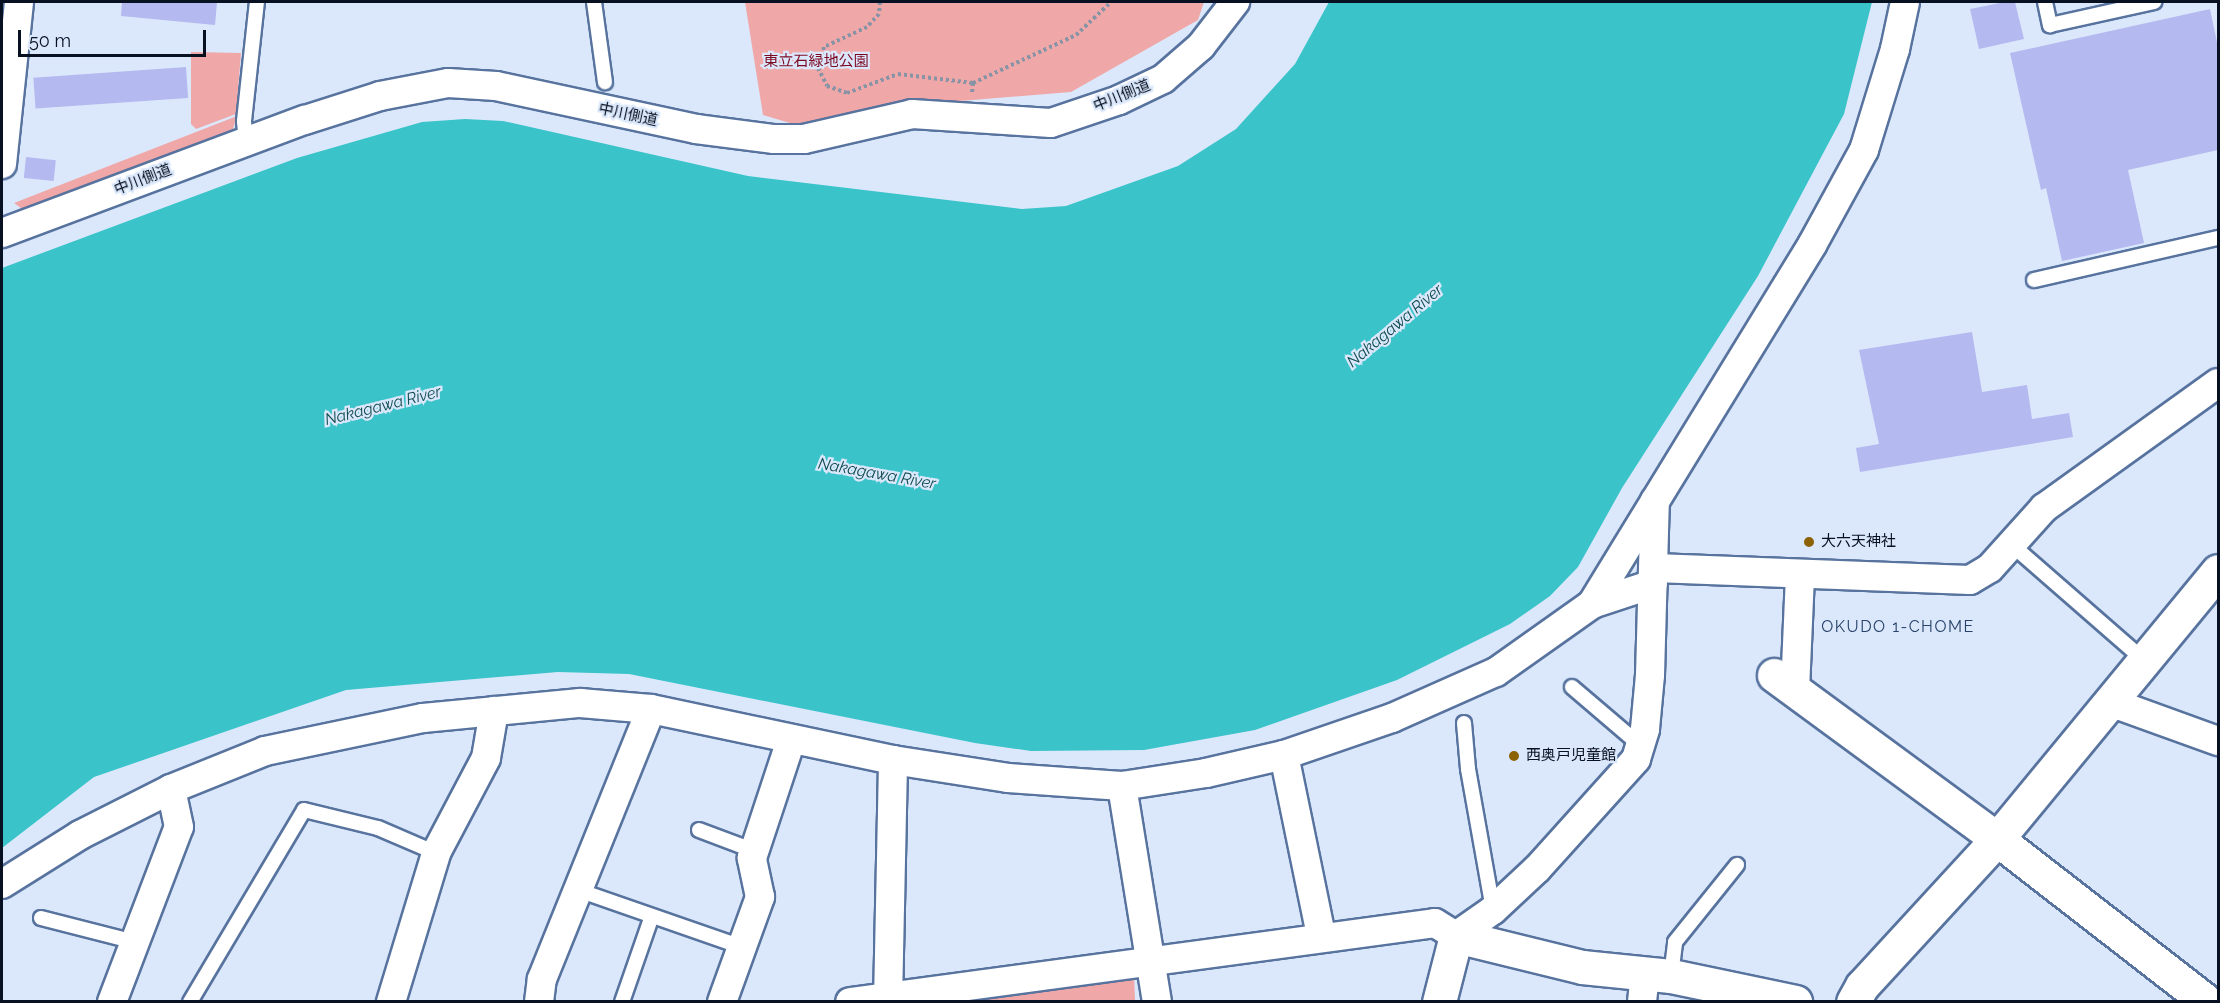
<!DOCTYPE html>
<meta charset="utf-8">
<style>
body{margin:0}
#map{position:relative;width:2220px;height:1003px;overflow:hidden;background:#dbe8fc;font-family:Raleway,"Noto Sans JP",sans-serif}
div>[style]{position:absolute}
.green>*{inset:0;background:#f0a7a7}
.water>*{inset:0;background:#3ac3c9}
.building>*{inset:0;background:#b4baef;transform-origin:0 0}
.path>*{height:4px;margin-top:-2px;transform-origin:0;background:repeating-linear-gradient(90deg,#8894a6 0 3px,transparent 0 6px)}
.roads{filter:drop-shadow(2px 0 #57739e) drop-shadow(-2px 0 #57739e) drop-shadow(0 2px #57739e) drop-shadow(0 -2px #57739e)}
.service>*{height:14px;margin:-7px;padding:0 7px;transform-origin:7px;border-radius:7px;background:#fff}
.minor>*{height:28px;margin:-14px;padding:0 14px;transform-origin:14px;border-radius:14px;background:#fff}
.tertiary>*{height:33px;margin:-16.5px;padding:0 16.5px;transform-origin:16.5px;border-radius:16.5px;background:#fff}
.dots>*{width:16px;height:16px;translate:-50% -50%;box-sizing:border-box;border:3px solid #dbe8fc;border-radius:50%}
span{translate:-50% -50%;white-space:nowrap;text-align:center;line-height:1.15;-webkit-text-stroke:4.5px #dbe8fc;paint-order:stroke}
.park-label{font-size:15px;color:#7c0820}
.street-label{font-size:15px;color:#071122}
.poi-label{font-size:15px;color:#071122}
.left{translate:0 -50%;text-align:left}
.water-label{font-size:16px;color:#104b4d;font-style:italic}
.neighbourhood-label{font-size:16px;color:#284269;letter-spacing:1.5px}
.frame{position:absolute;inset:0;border:3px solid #071122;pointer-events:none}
.scale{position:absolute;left:18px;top:30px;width:188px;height:27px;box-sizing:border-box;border:3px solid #071122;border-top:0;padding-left:8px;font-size:18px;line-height:21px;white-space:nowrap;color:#071122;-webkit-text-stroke:4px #dbe8fc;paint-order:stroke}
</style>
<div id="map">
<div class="green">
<i style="clip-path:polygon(745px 2px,1204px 2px,1198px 20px,1071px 92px,886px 107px,791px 129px,790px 123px,763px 115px)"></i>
<i style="clip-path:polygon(191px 52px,241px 53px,236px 114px,196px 129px,191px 124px)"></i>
<i style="clip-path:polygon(237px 116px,232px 132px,28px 213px,14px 203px)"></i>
<i style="clip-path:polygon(1134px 975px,1135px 1001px,925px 1001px)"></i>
</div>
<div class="water">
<i style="clip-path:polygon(1329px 2px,1872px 2px,1844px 114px,1758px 276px,1622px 488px,1578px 567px,1550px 596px,1510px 624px,1397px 680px,1255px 730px,1144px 750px,1031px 751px,975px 743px,629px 674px,558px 672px,346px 690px,94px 777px,2px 848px,2px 268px,297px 158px,422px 122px,465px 119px,503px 121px,748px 176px,1022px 209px,1066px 206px,1178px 166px,1236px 129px,1295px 64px)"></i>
</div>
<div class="building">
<i style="clip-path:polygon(122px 2px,217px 2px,215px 25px,121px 16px)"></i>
<i style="clip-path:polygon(2005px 2px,2015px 2px,2024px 39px,1979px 49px,1970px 9px)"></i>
<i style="clip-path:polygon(2210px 9px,2218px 47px,2218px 150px,2128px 170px,2144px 243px,2062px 261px,2046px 188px,2041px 190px,2010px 53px)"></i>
<i style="left:186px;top:67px;width:31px;height:153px;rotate:86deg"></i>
<i style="left:26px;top:157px;width:30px;height:21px;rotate:6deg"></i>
<i style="clip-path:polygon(1972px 332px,1982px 392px,2027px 385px,2032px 419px,2069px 413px,2073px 437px,1860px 472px,1856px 448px,1879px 444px,1859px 350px)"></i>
</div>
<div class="path">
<i style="left:880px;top:2px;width:12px;rotate:95deg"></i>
<i style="left:879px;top:14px;width:18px;rotate:133deg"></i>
<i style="left:867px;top:27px;width:47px;rotate:155.1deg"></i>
<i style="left:824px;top:47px;width:22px;rotate:106deg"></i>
<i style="left:818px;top:68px;width:20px;rotate:63deg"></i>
<i style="left:827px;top:86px;width:21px;rotate:19deg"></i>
<i style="left:847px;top:93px;width:54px;rotate:-20.4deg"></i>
<i style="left:898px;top:74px;width:76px;rotate:6.8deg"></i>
<i style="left:973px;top:83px;width:10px;rotate:96deg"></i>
<i style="left:973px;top:83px;width:114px;rotate:-25deg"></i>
<i style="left:1076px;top:35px;width:48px;rotate:-43.3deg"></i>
</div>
<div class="roads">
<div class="service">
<i style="left:594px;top:2px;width:81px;rotate:82.2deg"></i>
<i style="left:2045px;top:2px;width:24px;rotate:78deg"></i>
<i style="left:2050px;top:25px;width:107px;rotate:-12.5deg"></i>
<i style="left:246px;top:141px;width:20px;rotate:-96deg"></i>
<i style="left:244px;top:121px;width:120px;rotate:-83.8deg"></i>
<i style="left:2034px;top:280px;width:189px;rotate:-12.9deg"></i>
<i style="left:2012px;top:545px;width:175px;rotate:41.1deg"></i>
<i style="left:1572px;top:687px;width:91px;rotate:40.5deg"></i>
<i style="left:1464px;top:723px;width:46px;rotate:85deg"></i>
<i style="left:1468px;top:769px;width:143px;rotate:79.9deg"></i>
<i style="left:699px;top:830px;width:60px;rotate:20.6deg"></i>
<i style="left:578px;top:890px;width:174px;rotate:19.2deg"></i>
<i style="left:41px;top:918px;width:97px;rotate:14.3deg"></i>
<i style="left:1671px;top:976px;width:34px;rotate:-83deg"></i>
<i style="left:1675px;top:942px;width:99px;rotate:-51.2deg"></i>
<i style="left:190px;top:1002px;width:223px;rotate:-59.3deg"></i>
<i style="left:304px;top:810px;width:76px;rotate:13.7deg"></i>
<i style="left:378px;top:828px;width:63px;rotate:23.3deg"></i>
<i style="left:622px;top:1002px;width:91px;rotate:-70.8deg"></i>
</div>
<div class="minor">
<i style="left:2px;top:164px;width:163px;rotate:-84deg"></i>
<i style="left:2px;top:233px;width:323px;rotate:-20.5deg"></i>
<i style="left:305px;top:120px;width:79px;rotate:-17.7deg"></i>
<i style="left:380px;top:96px;width:69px;rotate:-10.8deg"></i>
<i style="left:448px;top:83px;width:48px;rotate:3.6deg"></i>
<i style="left:496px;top:86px;width:205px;rotate:12.1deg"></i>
<i style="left:696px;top:129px;width:79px;rotate:7.3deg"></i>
<i style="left:774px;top:139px;width:30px"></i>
<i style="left:804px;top:139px;width:111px;rotate:-13deg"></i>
<i style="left:912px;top:114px;width:139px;rotate:3.7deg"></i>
<i style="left:1051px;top:123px;width:72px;rotate:-18.7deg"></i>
<i style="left:1119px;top:100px;width:49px;rotate:-25.5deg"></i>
<i style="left:1163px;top:79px;width:50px;rotate:-41deg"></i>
<i style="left:1201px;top:46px;width:56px;rotate:-52.3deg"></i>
<i style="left:1655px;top:568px;width:315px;rotate:2.2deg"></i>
<i style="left:1970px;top:580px;width:23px;rotate:-31deg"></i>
<i style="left:1990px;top:568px;width:81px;rotate:-48deg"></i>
<i style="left:2044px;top:508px;width:214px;rotate:-35.7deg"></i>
<i style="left:1592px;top:604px;width:64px;rotate:-18.2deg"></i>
<i style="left:1795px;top:690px;width:116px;rotate:-87.5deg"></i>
<i style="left:2110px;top:702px;width:115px;rotate:19.9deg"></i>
<i style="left:1284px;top:755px;width:185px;rotate:78.4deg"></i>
<i style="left:1122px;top:786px;width:219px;rotate:80.8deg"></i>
<i style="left:2px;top:884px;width:92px;rotate:-32.1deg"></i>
<i style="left:80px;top:835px;width:102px;rotate:-26.8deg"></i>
<i style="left:171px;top:789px;width:101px;rotate:-22deg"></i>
<i style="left:265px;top:751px;width:161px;rotate:-11.8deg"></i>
<i style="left:423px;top:718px;width:158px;rotate:-5.5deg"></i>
<i style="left:580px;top:703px;width:71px;rotate:4.8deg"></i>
<i style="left:651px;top:709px;width:247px;rotate:11.9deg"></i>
<i style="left:893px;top:760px;width:116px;rotate:8.9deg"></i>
<i style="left:1008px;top:778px;width:114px;rotate:4deg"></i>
<i style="left:1122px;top:786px;width:85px;rotate:-8.8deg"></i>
<i style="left:1206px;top:773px;width:80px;rotate:-13deg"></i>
<i style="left:1284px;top:755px;width:114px;rotate:-18.9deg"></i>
<i style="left:1392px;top:718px;width:114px;rotate:-23.9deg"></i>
<i style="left:1496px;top:672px;width:118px;rotate:-35.3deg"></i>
<i style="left:1592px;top:604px;width:421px;rotate:-58.5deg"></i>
<i style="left:1812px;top:245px;width:108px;rotate:-61.3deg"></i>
<i style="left:1864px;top:150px;width:106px;rotate:-72.9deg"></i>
<i style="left:1895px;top:49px;width:48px;rotate:-78deg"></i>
<i style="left:112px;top:1002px;width:187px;rotate:-69.1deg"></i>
<i style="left:179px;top:827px;width:39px;rotate:-102deg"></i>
<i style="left:391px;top:1002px;width:158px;rotate:-73.1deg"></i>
<i style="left:437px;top:851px;width:105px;rotate:-62.2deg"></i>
<i style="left:486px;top:758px;width:48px;rotate:-80.3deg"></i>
<i style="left:539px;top:1002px;width:23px;rotate:-83deg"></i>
<i style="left:542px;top:979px;width:291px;rotate:-68deg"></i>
<i style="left:722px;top:1002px;width:112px;rotate:-70.1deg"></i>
<i style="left:760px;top:897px;width:40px;rotate:-102deg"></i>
<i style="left:752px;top:858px;width:124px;rotate:-71.7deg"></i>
<i style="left:850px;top:1002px;width:590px;rotate:-7.69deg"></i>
<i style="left:1435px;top:923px;width:25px;rotate:32deg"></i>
<i style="left:1456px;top:936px;width:45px;rotate:-35.1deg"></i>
<i style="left:1493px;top:910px;width:60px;rotate:-43deg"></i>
<i style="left:1537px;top:869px;width:148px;rotate:-48deg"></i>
<i style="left:1636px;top:759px;width:31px;rotate:-73deg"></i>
<i style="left:1645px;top:729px;width:54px;rotate:-84.7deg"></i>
<i style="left:1650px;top:675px;width:174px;rotate:-88.4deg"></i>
<i style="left:888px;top:1002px;width:242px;rotate:-88.8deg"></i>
<i style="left:1642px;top:1002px;width:28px;rotate:-84deg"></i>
</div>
<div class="tertiary">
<i style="left:1774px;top:675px;width:277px;rotate:36.3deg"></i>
<i style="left:1997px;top:839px;width:266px;rotate:37.8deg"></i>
<i style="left:1439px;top:1002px;width:68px;rotate:-75.6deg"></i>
<i style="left:1456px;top:936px;width:130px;rotate:13.8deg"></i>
<i style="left:1582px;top:967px;width:89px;rotate:5.8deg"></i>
<i style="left:1671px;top:976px;width:127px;rotate:11.8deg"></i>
<i style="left:1853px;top:1002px;width:18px;rotate:-61deg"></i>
<i style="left:1862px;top:986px;width:200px;rotate:-47.4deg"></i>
<i style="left:1997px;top:839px;width:347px;rotate:-50.5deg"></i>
</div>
</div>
<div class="dots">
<i style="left:1809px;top:542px;background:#8b6102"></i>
<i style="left:1514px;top:756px;background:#8b6102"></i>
</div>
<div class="park-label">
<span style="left:816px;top:62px">東立石緑地公園</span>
</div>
<div class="street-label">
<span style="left:1122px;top:96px;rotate:-22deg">中川側道</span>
<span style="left:628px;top:115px;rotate:12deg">中川側道</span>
<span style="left:143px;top:180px;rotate:-21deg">中川側道</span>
</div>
<div class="poi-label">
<span class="left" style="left:1821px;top:542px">大六天神社</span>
<span class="left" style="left:1526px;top:756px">西奥戸児童館</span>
</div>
<div class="water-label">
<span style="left:1395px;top:326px;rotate:-40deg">Nakagawa River</span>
<span style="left:383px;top:406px;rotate:-14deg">Nakagawa River</span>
<span style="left:877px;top:474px;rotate:10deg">Nakagawa River</span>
</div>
<div class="neighbourhood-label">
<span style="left:1898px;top:627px">OKUDO 1-CHOME</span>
</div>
<div class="frame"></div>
<div class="scale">50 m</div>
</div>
